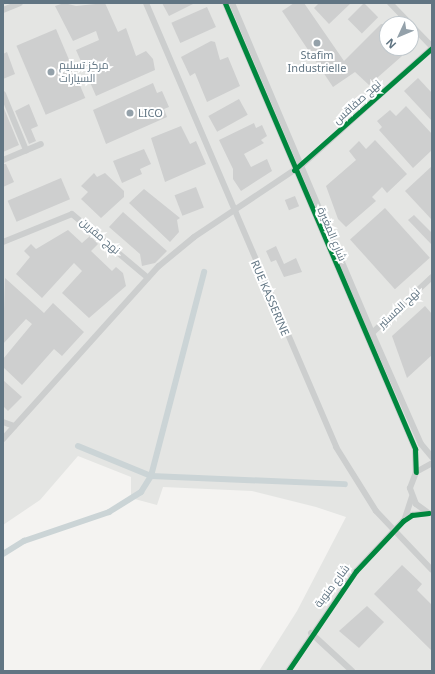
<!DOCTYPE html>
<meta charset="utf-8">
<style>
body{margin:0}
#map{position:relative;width:435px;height:674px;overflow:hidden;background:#f4f3f1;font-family:"Noto Sans",Cairo,sans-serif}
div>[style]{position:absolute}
.built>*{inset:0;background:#e4e5e3}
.canal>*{height:6px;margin:-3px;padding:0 3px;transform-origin:3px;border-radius:3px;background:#cbd4d6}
.building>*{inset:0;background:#cecfcf;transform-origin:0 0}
.minor>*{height:6px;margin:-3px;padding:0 3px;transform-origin:3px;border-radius:3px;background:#cccece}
.cycleway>*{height:5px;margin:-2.5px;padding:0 2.5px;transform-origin:2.5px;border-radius:2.5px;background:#00873e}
.dots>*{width:11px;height:11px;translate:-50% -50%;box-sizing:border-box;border:2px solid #fff;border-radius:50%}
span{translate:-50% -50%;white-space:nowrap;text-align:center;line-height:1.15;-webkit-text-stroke:4px #fff;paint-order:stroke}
.poi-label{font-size:11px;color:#617583}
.left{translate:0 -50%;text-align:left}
.street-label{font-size:11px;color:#617583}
.frame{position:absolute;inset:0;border:4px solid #617583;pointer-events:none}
.north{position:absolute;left:379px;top:16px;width:40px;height:40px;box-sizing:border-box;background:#fff;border:1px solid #c0c8cd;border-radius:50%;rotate:226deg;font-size:11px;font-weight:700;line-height:16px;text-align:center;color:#617583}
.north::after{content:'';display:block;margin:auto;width:14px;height:18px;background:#94a1aa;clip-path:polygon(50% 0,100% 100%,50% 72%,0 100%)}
</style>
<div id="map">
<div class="built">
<i style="clip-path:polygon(evenodd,3px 3px,432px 3px,432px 671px,259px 671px,297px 611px,346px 517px,316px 507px,252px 491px,163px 487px,157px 505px,131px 498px,131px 477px,78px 456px,40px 500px,3px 525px,3px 3px,387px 24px,411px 24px,411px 48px,387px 48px,387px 24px)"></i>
</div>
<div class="canal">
<i style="left:78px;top:446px;width:79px;rotate:22.3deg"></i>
<i style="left:151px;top:476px;width:194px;rotate:2.4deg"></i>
<i style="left:3px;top:554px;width:25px;rotate:-32deg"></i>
<i style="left:24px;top:541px;width:90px;rotate:-18.8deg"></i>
<i style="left:109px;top:512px;width:38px;rotate:-32deg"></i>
<i style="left:141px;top:492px;width:19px;rotate:-58deg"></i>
<i style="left:151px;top:476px;width:211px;rotate:-75.4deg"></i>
</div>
<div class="building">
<i style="clip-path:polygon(64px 3px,76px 6px,105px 3px,118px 32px,126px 28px,136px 56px,146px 51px,153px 59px,155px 70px,96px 96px,76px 50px,99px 40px,96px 31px,73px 41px,55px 6px)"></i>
<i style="clip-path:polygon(162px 3px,195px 3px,169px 16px)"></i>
<i style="clip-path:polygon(294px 3px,304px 3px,344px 61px,381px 24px,387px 24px,387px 48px,402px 48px,402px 56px,369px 85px,355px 72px,333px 87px,282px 11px)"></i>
<i style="clip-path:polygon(319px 3px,351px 3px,329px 24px,314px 8px)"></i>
<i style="left:364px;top:3px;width:20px;height:23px;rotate:45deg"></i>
<i style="left:207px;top:7px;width:22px;height:39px;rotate:66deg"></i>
<i style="left:56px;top:29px;width:75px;height:43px;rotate:67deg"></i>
<i style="clip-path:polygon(211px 41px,215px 42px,220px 60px,228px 57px,240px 86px,207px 102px,195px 73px,190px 76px,181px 57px)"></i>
<i style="clip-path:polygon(7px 52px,15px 74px,3px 79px,3px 54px)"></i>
<i style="clip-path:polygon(418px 78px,432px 93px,432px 121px,404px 91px)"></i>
<i style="clip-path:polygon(153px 83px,157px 93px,162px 91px,169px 107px,164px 109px,167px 117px,106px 144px,93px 110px)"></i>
<i style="left:239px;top:99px;width:18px;height:35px;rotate:61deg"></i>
<i style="clip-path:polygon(29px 104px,38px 126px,31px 129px,36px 141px,29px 144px,15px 111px)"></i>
<i style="clip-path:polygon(3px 106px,19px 145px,3px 152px)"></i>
<i style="clip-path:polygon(406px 106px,432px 134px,432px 150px,413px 168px,379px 130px,382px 127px,377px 121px,390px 110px,396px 116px)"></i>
<i style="clip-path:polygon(254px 123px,256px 128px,262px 125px,267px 136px,261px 140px,264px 143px,244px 154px,251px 167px,267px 159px,272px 171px,241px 191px,233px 179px,233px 169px,219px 140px)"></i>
<i style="clip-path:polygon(181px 126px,190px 144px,196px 141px,206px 164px,165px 182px,151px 138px)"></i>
<i style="clip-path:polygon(375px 140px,407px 174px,387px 193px,382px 187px,372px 197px,376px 201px,346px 227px,338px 219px,326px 186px,356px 160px,349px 151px,359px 141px,366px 149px)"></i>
<i style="clip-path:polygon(144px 149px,151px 164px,140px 169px,142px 174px,122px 183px,113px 161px)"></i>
<i style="clip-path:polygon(3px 164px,6px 164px,14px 182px,3px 187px)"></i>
<i style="clip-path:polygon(432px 166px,432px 220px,405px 191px)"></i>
<i style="clip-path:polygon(94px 173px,97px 177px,105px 173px,124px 191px,124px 197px,101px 218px,81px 199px,88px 192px,81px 186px)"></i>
<i style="left:61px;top:178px;width:23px;height:58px;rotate:67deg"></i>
<i style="left:196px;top:187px;width:22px;height:23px;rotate:69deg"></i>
<i style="clip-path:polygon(144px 189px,180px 218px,177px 220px,179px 232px,170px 242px,129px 203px)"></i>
<i style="left:295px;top:196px;width:11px;height:11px;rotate:68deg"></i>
<i style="left:385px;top:208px;width:67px;height:47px;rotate:48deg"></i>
<i style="clip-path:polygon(123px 212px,167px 251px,155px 263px,142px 266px,140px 254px,109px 227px)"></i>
<i style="clip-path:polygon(414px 215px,432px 233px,432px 245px,408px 220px)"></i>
<i style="clip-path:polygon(68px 230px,82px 243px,90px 236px,98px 244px,91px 251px,112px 271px,116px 267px,123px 273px,126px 286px,89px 318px,62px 293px,82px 271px,74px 263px,42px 298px,16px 274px,30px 257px,24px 251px,31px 244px,36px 249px)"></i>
<i style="clip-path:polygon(276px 246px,284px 264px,296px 258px,302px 272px,284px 277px,276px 260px,271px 262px,266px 251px)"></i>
<i style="clip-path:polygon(5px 278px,44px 313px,53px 303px,84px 332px,62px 356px,54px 349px,22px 385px,3px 367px,3px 359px,32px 324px,26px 319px,3px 344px)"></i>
<i style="clip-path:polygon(425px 306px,432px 314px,432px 355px,407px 378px,392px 336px)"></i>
<i style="clip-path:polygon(3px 380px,22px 397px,8px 411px,3px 406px)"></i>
<i style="clip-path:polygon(402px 565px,422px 584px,417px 590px,432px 605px,432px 651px,374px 594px)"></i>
<i style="clip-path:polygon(367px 606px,384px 622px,359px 648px,339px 631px)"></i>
</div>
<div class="minor">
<i style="left:146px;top:3px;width:483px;rotate:66.8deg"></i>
<i style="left:336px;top:447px;width:75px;rotate:58deg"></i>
<i style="left:376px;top:511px;width:81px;rotate:46.5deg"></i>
<i style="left:225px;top:3px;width:485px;rotate:66.9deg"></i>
<i style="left:415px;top:449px;width:23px;rotate:88deg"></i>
<i style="left:232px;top:3px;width:358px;rotate:67deg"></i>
<i style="left:372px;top:333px;width:121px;rotate:66.2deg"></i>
<i style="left:421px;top:444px;width:17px;rotate:50deg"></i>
<i style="left:390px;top:3px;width:29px;rotate:46deg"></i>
<i style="left:3px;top:10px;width:18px;rotate:-22deg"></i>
<i style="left:411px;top:25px;width:30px;rotate:46deg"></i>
<i style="left:3px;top:94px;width:61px;rotate:67.7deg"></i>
<i style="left:3px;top:160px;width:41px;rotate:-22.8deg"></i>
<i style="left:3px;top:242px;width:74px;rotate:-22.1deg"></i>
<i style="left:72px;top:214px;width:99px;rotate:40.1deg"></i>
<i style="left:370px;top:335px;width:85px;rotate:-43.1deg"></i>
<i style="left:3px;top:422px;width:12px;rotate:20deg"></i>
<i style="left:3px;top:439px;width:233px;rotate:-48deg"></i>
<i style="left:159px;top:266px;width:45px;rotate:-39.6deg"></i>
<i style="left:194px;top:237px;width:130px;rotate:-33.7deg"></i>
<i style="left:302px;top:165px;width:175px;rotate:-42deg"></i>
<i style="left:427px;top:512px;width:14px;rotate:-144deg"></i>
<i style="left:416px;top:504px;width:17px;rotate:-111deg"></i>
<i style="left:410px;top:488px;width:17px;rotate:-69deg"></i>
<i style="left:416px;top:472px;width:18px;rotate:-29deg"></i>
<i style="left:405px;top:518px;width:22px;rotate:-72deg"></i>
<i style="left:311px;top:633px;width:56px;rotate:42.8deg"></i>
<i style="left:288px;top:671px;width:121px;rotate:-55.8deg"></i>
<i style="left:356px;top:571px;width:69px;rotate:-46.8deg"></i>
<i style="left:403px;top:521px;width:11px;rotate:-34deg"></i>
<i style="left:412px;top:515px;width:17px;rotate:-7deg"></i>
</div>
<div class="cycleway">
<i style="left:225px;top:3px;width:485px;rotate:66.9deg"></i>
<i style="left:415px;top:449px;width:23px;rotate:88deg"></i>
<i style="left:294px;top:170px;width:184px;rotate:-41.5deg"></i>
<i style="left:288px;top:671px;width:121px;rotate:-55.8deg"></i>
<i style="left:356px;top:571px;width:69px;rotate:-46.8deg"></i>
<i style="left:403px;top:521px;width:11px;rotate:-34deg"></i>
<i style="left:412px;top:515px;width:17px;rotate:-7deg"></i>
</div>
<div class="dots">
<i style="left:317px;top:43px;background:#94a1aa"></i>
<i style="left:51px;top:72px;background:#94a1aa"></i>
<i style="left:130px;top:113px;background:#94a1aa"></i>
</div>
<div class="poi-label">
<span style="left:317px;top:62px">Stafim<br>Industrielle</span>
<span class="left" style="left:59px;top:72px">مركز تسليم<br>السيارات</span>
<span class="left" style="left:138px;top:113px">LICO</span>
</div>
<div class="street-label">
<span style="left:357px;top:102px;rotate:-42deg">نهج صفاقس</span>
<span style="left:332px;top:234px;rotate:67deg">شارع المغيرة</span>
<span style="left:100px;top:236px;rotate:41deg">نهج مقرين</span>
<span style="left:270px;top:298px;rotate:67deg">RUE KASSERINE</span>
<span style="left:399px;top:308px;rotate:-43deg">نهج المستير</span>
<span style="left:332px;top:586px;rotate:-53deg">شارع منوبة</span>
</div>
<div class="frame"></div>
<div class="north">N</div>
</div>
